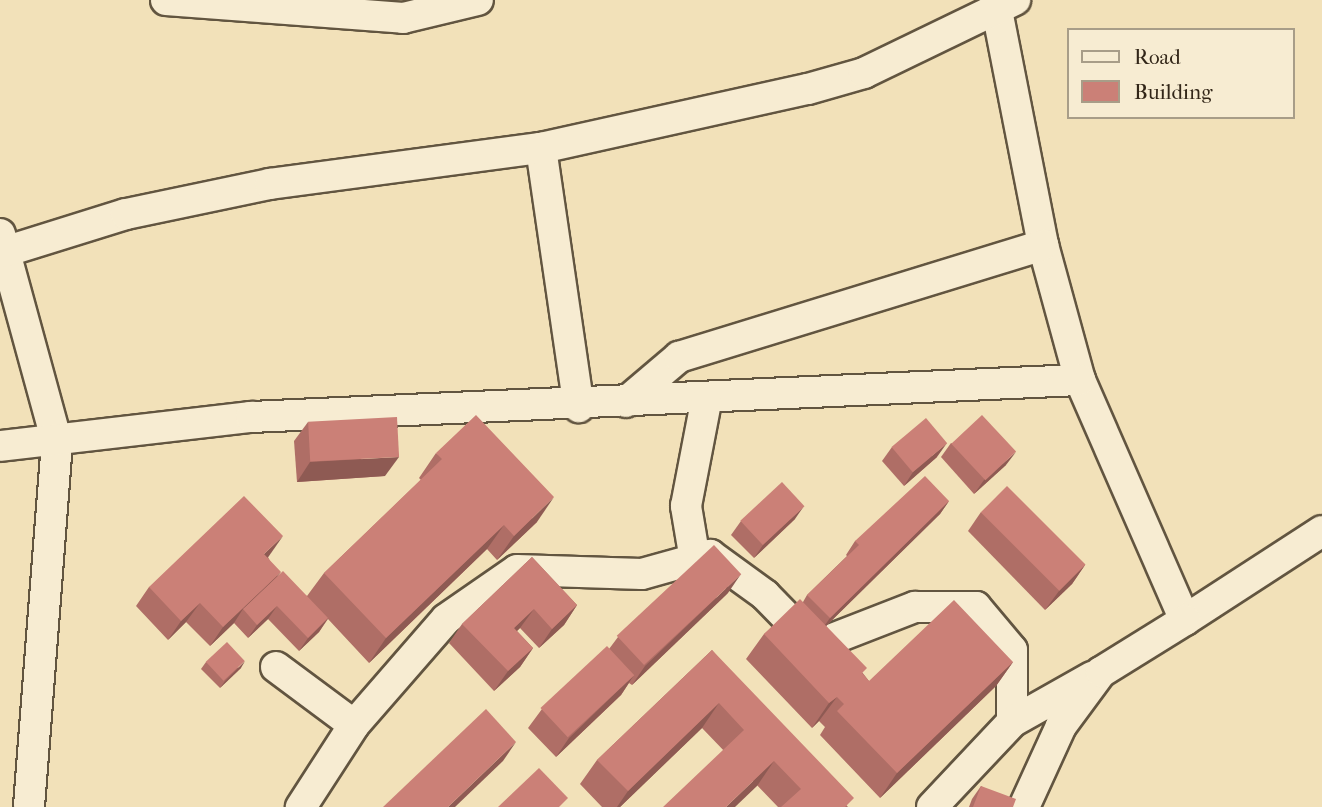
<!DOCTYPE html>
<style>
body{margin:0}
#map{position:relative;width:1322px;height:807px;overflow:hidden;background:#f2e1b9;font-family:"IM FELL French Canon",serif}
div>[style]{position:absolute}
.roads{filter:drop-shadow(2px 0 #625540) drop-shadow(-2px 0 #625540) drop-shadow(0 2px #625540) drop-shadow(0 -2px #625540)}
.street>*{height:30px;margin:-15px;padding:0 15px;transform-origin:15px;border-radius:15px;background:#f7ecd2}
.wall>*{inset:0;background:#af6e66}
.shaded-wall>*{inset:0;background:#8e5a53}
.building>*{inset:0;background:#cb8077;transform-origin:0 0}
span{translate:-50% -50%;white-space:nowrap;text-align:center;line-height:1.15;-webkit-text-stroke:5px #f7ecd2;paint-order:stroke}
.legend{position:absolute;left:1067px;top:28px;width:228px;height:91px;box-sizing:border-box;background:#f7ecd2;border:2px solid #a89d88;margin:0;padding:9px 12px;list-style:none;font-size:21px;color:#322618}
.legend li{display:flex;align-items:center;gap:14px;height:35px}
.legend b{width:35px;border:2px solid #a89d88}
</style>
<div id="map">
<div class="roads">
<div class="street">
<i style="left:166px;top:0;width:238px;rotate:4.3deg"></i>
<i style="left:403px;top:18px;width:77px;rotate:-13.5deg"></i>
<i style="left:995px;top:0;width:250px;rotate:78.9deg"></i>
<i style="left:1043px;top:245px;width:140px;rotate:74.7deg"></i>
<i style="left:1080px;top:380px;width:262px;rotate:66.4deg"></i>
<i style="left:1185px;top:620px;width:163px;rotate:-33deg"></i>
<i style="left:541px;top:148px;width:262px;rotate:81.7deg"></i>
<i style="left:0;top:234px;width:216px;rotate:74.7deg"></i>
<i style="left:57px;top:442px;width:366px;rotate:94.4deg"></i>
<i style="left:4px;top:252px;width:128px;rotate:-17.3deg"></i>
<i style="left:126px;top:214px;width:147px;rotate:-11.8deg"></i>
<i style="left:270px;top:184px;width:273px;rotate:-7.6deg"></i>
<i style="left:541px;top:148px;width:273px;rotate:-12.5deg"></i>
<i style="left:808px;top:89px;width:58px;rotate:-15.9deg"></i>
<i style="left:864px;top:73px;width:168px;rotate:-25.8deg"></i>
<i style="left:626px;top:402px;width:70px;rotate:-40.3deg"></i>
<i style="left:679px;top:357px;width:381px;rotate:-17.1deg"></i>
<i style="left:0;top:446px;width:253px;rotate:-6.6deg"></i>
<i style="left:251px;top:417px;width:830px;rotate:-2.56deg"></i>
<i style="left:695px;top:560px;width:55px;rotate:-99.5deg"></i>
<i style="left:686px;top:506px;width:106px;rotate:-79.1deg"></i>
<i style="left:276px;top:667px;width:97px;rotate:36.6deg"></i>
<i style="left:354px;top:725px;width:98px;rotate:122.9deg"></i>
<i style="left:354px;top:725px;width:140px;rotate:-49deg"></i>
<i style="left:446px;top:619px;width:86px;rotate:-34.6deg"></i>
<i style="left:517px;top:570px;width:125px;rotate:1.8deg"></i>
<i style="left:642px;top:574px;width:71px;rotate:-15.6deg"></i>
<i style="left:710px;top:555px;width:68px;rotate:36deg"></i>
<i style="left:765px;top:595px;width:64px;rotate:45.6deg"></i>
<i style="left:810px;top:641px;width:12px;rotate:9deg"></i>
<i style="left:822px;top:643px;width:100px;rotate:-21.2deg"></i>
<i style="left:915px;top:607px;width:61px"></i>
<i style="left:976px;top:607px;width:56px;rotate:50.1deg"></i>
<i style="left:1012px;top:650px;width:72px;rotate:90deg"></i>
<i style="left:932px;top:807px;width:117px;rotate:-46.7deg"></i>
<i style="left:1012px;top:722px;width:92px;rotate:-29.4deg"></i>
<i style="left:1024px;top:807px;width:89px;rotate:-65.4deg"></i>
<i style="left:1061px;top:726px;width:67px;rotate:-53.5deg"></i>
<i style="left:1101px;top:672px;width:99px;rotate:-31.8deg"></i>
</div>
</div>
<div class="wall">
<i style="clip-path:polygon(308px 422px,385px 476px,297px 482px,294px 441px)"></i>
<i style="clip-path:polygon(951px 443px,1006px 465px,974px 494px,941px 457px)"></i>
<i style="clip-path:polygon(892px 447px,937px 457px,904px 486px,882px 461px)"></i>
<i style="clip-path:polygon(436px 453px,537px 522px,497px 560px,487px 549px,369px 663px,328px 619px,319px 632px,299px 651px,268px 619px,248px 638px,234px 623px,210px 646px,186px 622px,168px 640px,136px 606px,149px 587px,269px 556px,268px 557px,278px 577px,307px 596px,324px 573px,421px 480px,419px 478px)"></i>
<i style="clip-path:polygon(949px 501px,940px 514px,826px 626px,869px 681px,1013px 662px,996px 686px,880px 798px,820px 735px,825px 727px,819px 721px,812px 728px,746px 659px,764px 634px,803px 602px,807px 595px,847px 556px,846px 555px,855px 541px)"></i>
<i style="clip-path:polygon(981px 512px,1085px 565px,1072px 584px,1045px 610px,968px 531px)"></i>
<i style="clip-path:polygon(795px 519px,754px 558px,731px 535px,741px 521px)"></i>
<i style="clip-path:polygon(532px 557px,577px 605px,564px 625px,539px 648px,520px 628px,517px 631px,533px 648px,520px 667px,494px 691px,449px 643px,462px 624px)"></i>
<i style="clip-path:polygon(728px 593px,632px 685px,629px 683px,621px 695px,556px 757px,528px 728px,542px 709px,609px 649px,618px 637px)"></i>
<i style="clip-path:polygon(712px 650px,848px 807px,778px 807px,702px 728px,620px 807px,602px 807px,580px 784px,597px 760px)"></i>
<i style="clip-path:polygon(206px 662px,241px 668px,220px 688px,201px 669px)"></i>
<i style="clip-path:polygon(981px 786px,1013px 807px,969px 807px,972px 799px)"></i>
</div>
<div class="shaded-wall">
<i style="clip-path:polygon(947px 443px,937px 457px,904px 486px,913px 472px)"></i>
<i style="clip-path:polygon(1016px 452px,1006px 465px,974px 494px,984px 480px)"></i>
<i style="clip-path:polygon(399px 457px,385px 476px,297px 482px,310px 462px)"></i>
<i style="clip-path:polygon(554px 497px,537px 522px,497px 560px,514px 536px)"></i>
<i style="clip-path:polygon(949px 501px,940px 514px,820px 632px,830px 618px)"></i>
<i style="clip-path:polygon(804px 506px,795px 519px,754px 558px,763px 545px)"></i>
<i style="clip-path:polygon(504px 525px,487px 549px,369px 663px,386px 638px)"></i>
<i style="clip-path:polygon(283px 536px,269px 556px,251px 573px,264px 554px)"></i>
<i style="clip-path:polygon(1085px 565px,1072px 584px,1045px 610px,1059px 591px)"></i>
<i style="clip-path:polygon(281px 572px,268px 591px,243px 609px,234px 623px,210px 646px,223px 627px)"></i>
<i style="clip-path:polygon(741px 574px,728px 593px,632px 685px,645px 666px)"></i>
<i style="clip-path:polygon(200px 603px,186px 622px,168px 640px,181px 621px)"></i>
<i style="clip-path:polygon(577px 605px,564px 625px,539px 648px,552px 629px)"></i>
<i style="clip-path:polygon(277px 606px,268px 619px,248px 638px,257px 625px)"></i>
<i style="clip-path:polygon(534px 609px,520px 628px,500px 647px,514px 628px)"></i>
<i style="clip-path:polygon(328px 618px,319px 632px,299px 651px,308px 638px)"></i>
<i style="clip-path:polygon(533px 648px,520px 667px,494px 691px,508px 671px)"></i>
<i style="clip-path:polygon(245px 661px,241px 668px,220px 688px,225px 681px)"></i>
<i style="clip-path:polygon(1013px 662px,996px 686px,880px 798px,897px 773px)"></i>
<i style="clip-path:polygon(634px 675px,621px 695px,556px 757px,569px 738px)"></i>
<i style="clip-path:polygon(837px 697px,819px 721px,812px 728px,829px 703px)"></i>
<i style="clip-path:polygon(719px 703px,702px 728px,620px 807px,617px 807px,628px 791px)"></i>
<i style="clip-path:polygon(516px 742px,503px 761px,455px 807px,448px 807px)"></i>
<i style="clip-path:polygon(774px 761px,757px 786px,735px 807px,726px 807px)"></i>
</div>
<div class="building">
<i style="clip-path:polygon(476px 415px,554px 497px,514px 536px,504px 525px,386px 638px,324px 573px,442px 459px,436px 453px)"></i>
<i style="left:982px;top:415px;width:50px;height:42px;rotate:47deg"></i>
<i style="left:397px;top:417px;width:40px;height:89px;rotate:87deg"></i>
<i style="left:926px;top:418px;width:33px;height:45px;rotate:50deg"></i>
<i style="clip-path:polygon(925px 476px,949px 501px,830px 618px,807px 595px,859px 545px,855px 541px)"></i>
<i style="left:782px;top:482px;width:33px;height:57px;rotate:47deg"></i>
<i style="left:1007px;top:486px;width:111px;height:37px;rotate:45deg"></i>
<i style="clip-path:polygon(244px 496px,283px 536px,264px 554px,281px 572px,223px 627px,200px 603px,181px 621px,149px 587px)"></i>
<i style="left:714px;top:545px;width:40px;height:133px;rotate:47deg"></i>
<i style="clip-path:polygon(532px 557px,577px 605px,552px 629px,534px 609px,514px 628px,533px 648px,508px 671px,462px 624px)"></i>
<i style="clip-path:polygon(283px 571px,328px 618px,308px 638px,277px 606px,257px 625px,243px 609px)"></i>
<i style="clip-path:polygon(800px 599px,867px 668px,862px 673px,869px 681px,954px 600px,1013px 662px,897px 773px,837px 711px,844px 704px,837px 697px,829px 703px,764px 634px)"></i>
<i style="left:227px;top:642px;width:26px;height:29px;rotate:47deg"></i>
<i style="left:607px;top:646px;width:40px;height:91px;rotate:47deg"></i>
<i style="clip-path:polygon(712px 650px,854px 798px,845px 807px,781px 807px,801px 789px,774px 761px,726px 807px,663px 807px,744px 730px,719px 703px,628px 791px,597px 760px)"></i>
<i style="clip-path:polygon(486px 709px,516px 742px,448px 807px,383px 807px)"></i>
<i style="clip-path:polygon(539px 768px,568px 798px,559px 807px,498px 807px)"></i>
<i style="clip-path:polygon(981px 786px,1016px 799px,1013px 807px,973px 807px)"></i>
</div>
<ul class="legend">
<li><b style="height:9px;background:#f7ecd2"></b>Road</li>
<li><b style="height:19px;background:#cb8077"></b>Building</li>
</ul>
</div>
